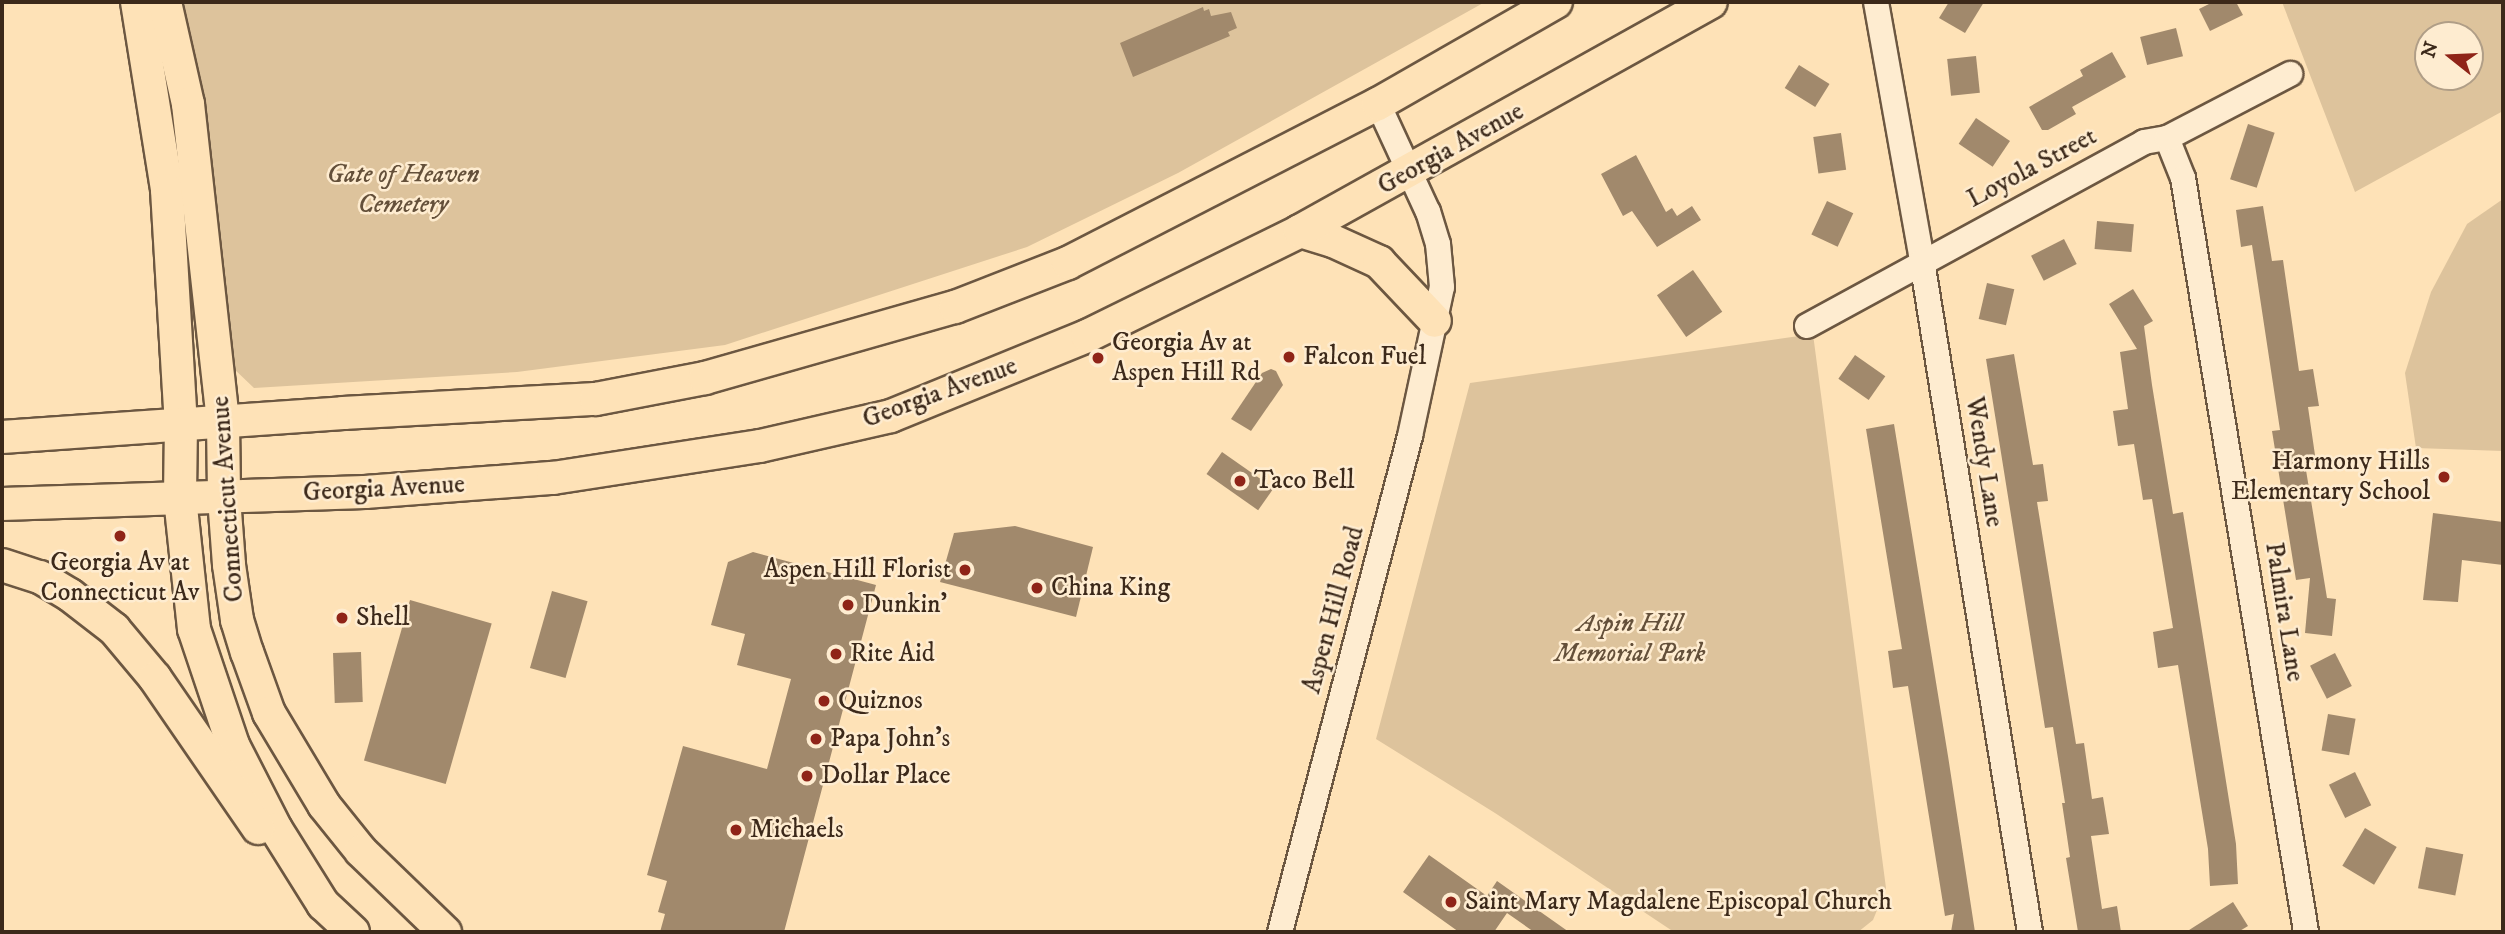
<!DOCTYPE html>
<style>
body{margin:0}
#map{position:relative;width:2505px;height:934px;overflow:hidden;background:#fee2b7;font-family:"IM FELL DW Pica",serif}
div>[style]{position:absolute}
.green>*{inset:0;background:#ddc39c}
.building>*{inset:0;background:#a1896c;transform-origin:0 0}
.roads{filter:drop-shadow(2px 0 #6c5741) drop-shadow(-2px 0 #6c5741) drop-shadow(0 2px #6c5741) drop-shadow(0 -2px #6c5741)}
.minor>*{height:24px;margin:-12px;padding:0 12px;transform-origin:12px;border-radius:12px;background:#feecd0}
.major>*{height:32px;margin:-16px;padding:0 16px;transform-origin:16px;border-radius:16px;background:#fee2b7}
.dots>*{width:19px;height:19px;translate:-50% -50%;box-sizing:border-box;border:4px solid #feecd0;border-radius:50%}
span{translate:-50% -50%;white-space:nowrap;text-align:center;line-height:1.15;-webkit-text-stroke:5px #feecd0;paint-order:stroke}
.street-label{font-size:26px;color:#3c291a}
.park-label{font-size:26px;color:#64503a;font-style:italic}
.poi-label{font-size:26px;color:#3c291a}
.left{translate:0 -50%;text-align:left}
.right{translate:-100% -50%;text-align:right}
.frame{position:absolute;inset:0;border:4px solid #3c291a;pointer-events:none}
.north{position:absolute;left:2414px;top:21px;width:70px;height:70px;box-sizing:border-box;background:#feecd0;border:2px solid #b09e87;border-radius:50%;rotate:288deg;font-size:19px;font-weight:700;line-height:28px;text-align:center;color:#3c291a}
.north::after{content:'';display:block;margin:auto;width:24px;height:32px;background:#8f2418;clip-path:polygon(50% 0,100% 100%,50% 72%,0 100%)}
</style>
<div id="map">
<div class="green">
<i style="clip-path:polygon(184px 2px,1485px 2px,1178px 173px,1027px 247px,725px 345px,517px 372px,254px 388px,232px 367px,207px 138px)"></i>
<i style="clip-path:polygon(evenodd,2282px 2px,2503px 2px,2503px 111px,2355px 192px,2282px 2px,2428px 35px,2470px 35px,2470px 77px,2428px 77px,2428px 35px)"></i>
<i style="clip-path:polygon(2503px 199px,2503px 451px,2416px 448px,2405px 373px,2431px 292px,2467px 224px)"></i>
<i style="clip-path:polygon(1813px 334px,1886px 888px,1873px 920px,1858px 932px,1674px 932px,1495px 813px,1376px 739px,1470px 383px)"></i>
</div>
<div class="building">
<i style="clip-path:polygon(1949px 2px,1984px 2px,1965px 33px,1939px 18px)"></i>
<i style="clip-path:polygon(2213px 2px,2236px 2px,2243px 15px,2210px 31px,2199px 9px)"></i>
<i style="clip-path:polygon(1203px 7px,1204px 11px,1209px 9px,1211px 16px,1231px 12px,1237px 28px,1228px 32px,1230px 36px,1133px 77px,1120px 43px)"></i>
<i style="left:2176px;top:28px;width:29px;height:37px;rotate:76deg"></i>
<i style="clip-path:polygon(2112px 52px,2126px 77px,2072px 107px,2076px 114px,2048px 130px,2042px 130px,2029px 107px,2083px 76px,2080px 70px)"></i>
<i style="left:1976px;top:56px;width:37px;height:29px;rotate:84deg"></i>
<i style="left:1799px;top:65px;width:36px;height:27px;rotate:32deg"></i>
<i style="left:1976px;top:118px;width:41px;height:31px;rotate:34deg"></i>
<i style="left:2248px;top:124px;width:28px;height:58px;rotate:18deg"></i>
<i style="left:1841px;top:133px;width:37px;height:28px;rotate:82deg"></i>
<i style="clip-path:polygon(1636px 155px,1666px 212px,1672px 208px,1677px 216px,1692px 206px,1701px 220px,1657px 247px,1632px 211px,1623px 216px,1601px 174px)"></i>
<i style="left:1827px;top:201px;width:29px;height:37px;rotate:25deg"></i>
<i style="clip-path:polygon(2263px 206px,2272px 261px,2283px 260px,2299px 371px,2313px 369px,2319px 406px,2308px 407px,2316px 462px,2305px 464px,2327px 598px,2336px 599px,2332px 636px,2305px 633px,2310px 578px,2296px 580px,2272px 431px,2280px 430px,2252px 245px,2241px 247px,2236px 210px)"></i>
<i style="left:2097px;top:221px;width:37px;height:28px;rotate:5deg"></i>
<i style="left:2064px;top:239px;width:28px;height:37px;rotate:63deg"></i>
<i style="left:1693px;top:270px;width:51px;height:44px;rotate:55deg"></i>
<i style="left:1987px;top:283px;width:28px;height:37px;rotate:13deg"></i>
<i style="clip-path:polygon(2133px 289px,2153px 321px,2144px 326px,2152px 385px,2173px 514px,2183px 512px,2236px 844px,2238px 884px,2210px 886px,2208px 849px,2178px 665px,2158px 668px,2153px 632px,2173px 628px,2152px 499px,2143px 500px,2134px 444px,2118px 446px,2113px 411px,2128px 409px,2120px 352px,2137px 349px,2109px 304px)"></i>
<i style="clip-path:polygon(2014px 354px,2033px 465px,2043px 464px,2048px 501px,2037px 502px,2076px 744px,2084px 743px,2092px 799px,2103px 797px,2109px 834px,2091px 836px,2102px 909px,2117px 906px,2121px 932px,2078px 932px,2066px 858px,2070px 857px,2062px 803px,2065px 803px,2053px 727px,2045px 728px,1986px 359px)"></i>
<i style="left:1855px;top:355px;width:37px;height:29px;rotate:35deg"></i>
<i style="clip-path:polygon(1271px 369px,1276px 371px,1283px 385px,1251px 431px,1231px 419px,1262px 373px)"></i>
<i style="clip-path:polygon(1894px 424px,1948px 756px,1975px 932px,1951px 932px,1954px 914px,1945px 916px,1908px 686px,1893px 688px,1888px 651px,1902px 649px,1866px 429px)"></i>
<i style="left:1222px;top:452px;width:63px;height:27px;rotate:35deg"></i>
<i style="clip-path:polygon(2433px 513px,2503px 522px,2503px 565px,2462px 560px,2458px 602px,2423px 600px)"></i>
<i style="clip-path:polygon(1015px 526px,1093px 547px,1076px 617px,940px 582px,954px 533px)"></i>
<i style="clip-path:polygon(753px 552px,876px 585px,784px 932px,660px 932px,665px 914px,658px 912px,667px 881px,647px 875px,683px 746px,767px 769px,791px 679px,737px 665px,745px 634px,711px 625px,728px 562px)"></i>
<i style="left:552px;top:591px;width:37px;height:80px;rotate:16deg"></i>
<i style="left:410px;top:600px;width:85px;height:167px;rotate:16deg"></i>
<i style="left:361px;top:652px;width:50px;height:28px;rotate:88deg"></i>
<i style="left:2335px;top:653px;width:37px;height:28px;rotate:63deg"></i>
<i style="left:2328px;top:714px;width:28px;height:37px;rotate:10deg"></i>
<i style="left:2355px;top:772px;width:37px;height:29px;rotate:64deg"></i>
<i style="left:2365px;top:828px;width:37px;height:44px;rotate:31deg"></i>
<i style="left:2426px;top:847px;width:38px;height:42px;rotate:11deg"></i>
<i style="clip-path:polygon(1429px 855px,1487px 896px,1497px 881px,1569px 932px,1534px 932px,1507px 913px,1494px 932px,1459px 932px,1403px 892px)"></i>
<i style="clip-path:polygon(2233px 902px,2248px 926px,2238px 932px,2186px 932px)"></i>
</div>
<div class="roads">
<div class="minor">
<i style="left:1876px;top:2px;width:263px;rotate:79.9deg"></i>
<i style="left:1922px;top:261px;width:680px;rotate:80.86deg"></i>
<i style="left:2167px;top:138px;width:43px;rotate:68.2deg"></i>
<i style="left:2183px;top:178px;width:764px;rotate:80.73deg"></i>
<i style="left:1807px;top:326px;width:384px;rotate:-28.6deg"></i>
<i style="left:2144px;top:142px;width:23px;rotate:-10deg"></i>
<i style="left:2167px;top:138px;width:139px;rotate:-27.5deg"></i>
<i style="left:1280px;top:932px;width:513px;rotate:-75.31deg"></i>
<i style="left:1410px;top:436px;width:152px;rotate:-77.9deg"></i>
<i style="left:1442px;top:287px;width:43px;rotate:-95.3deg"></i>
<i style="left:1438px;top:244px;width:34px;rotate:-107deg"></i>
<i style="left:1428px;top:212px;width:119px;rotate:-114.8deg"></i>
</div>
<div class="major">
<i style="left:137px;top:2px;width:190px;rotate:80.9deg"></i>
<i style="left:167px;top:190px;width:234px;rotate:86.6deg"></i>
<i style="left:181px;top:424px;width:74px;rotate:90.8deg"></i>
<i style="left:180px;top:498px;width:132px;rotate:83.9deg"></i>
<i style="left:194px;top:629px;width:122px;rotate:71.4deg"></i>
<i style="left:233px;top:745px;width:94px;rotate:62.9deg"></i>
<i style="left:276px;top:829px;width:89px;rotate:57.9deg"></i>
<i style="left:323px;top:904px;width:41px;rotate:43deg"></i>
<i style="left:165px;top:2px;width:105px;rotate:77.3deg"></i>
<i style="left:188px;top:104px;width:320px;rotate:83.7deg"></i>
<i style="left:223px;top:422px;width:76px;rotate:89.2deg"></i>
<i style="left:224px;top:498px;width:67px;rotate:85.7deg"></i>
<i style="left:229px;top:565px;width:56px;rotate:81.7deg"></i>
<i style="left:237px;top:620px;width:34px;rotate:73deg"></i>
<i style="left:247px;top:652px;width:65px;rotate:70.2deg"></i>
<i style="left:269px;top:713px;width:107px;rotate:59.1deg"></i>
<i style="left:324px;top:805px;width:59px;rotate:51.2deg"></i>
<i style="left:361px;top:851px;width:117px;rotate:44deg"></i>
<i style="left:1300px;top:231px;width:34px;rotate:17deg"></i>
<i style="left:1333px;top:241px;width:51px;rotate:24.5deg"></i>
<i style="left:1379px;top:262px;width:81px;rotate:46.5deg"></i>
<i style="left:2px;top:437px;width:342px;rotate:-4deg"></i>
<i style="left:343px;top:413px;width:253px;rotate:-3.2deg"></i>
<i style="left:596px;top:399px;width:111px;rotate:-10.9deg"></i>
<i style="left:705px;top:378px;width:260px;rotate:-15.9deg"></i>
<i style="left:955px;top:307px;width:121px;rotate:-21.3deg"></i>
<i style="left:1068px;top:263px;width:348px;rotate:-27.2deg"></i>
<i style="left:1378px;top:104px;width:205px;rotate:-29.8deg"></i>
<i style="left:2px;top:504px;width:363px;rotate:-1.9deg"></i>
<i style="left:365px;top:492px;width:189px;rotate:-4.3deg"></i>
<i style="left:553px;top:478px;width:209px;rotate:-8.8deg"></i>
<i style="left:760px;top:446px;width:134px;rotate:-12.9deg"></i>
<i style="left:891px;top:416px;width:212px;rotate:-22.2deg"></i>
<i style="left:1087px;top:336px;width:237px;rotate:-26.2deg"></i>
<i style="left:1300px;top:231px;width:470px;rotate:-29.1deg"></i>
<i style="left:2px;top:565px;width:40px;rotate:18deg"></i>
<i style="left:40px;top:577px;width:35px;rotate:31deg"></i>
<i style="left:70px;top:595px;width:56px;rotate:37.7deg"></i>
<i style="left:114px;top:629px;width:64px;rotate:50.1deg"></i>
<i style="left:155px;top:678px;width:182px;rotate:55.5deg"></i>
</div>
</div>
<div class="dots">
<i style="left:1289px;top:357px;background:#8f2418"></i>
<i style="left:1098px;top:358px;background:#8f2418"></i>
<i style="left:2444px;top:477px;background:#8f2418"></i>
<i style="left:1240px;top:481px;background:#8f2418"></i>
<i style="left:120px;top:536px;background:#8f2418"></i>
<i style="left:965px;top:570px;background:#8f2418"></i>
<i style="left:1037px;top:588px;background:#8f2418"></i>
<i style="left:848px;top:605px;background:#8f2418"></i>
<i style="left:342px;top:618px;background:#8f2418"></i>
<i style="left:836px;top:654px;background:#8f2418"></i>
<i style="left:824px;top:701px;background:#8f2418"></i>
<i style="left:816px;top:739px;background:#8f2418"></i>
<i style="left:807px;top:776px;background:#8f2418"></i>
<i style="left:736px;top:830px;background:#8f2418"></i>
<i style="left:1451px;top:902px;background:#8f2418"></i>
</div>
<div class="street-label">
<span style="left:1451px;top:149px;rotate:-29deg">Georgia Avenue</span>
<span style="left:2032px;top:168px;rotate:-28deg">Loyola Street</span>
<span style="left:940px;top:393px;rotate:-20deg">Georgia Avenue</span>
<span style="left:1984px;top:462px;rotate:81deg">Wendy Lane</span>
<span style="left:384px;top:489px;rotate:-3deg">Georgia Avenue</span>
<span style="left:228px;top:499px;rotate:-94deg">Connecticut Avenue</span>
<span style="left:1334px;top:610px;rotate:-75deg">Aspen Hill Road</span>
<span style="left:2284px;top:612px;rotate:81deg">Palmira Lane</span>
</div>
<div class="park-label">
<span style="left:403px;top:190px">Gate of Heaven<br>Cemetery</span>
<span style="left:1630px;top:639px">Aspin Hill<br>Memorial Park</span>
</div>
<div class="poi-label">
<span class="left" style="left:1112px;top:358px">Georgia Av at<br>Aspen Hill Rd</span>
<span class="left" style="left:1303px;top:357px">Falcon Fuel</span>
<span class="right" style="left:2430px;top:477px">Harmony Hills<br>Elementary School</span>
<span class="left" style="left:1254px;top:481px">Taco Bell</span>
<span style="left:120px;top:578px">Georgia Av at<br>Connecticut Av</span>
<span class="right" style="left:951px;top:570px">Aspen Hill Florist</span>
<span class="left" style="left:1051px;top:588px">China King</span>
<span class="left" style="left:862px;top:605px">Dunkin'</span>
<span class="left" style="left:356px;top:618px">Shell</span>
<span class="left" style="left:850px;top:654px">Rite Aid</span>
<span class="left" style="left:838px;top:701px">Quiznos</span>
<span class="left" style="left:830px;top:739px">Papa John's</span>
<span class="left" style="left:821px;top:776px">Dollar Place</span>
<span class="left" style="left:750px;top:830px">Michaels</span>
<span class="left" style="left:1465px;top:902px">Saint Mary Magdalene Episcopal Church</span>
</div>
<div class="frame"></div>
<div class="north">N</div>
</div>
